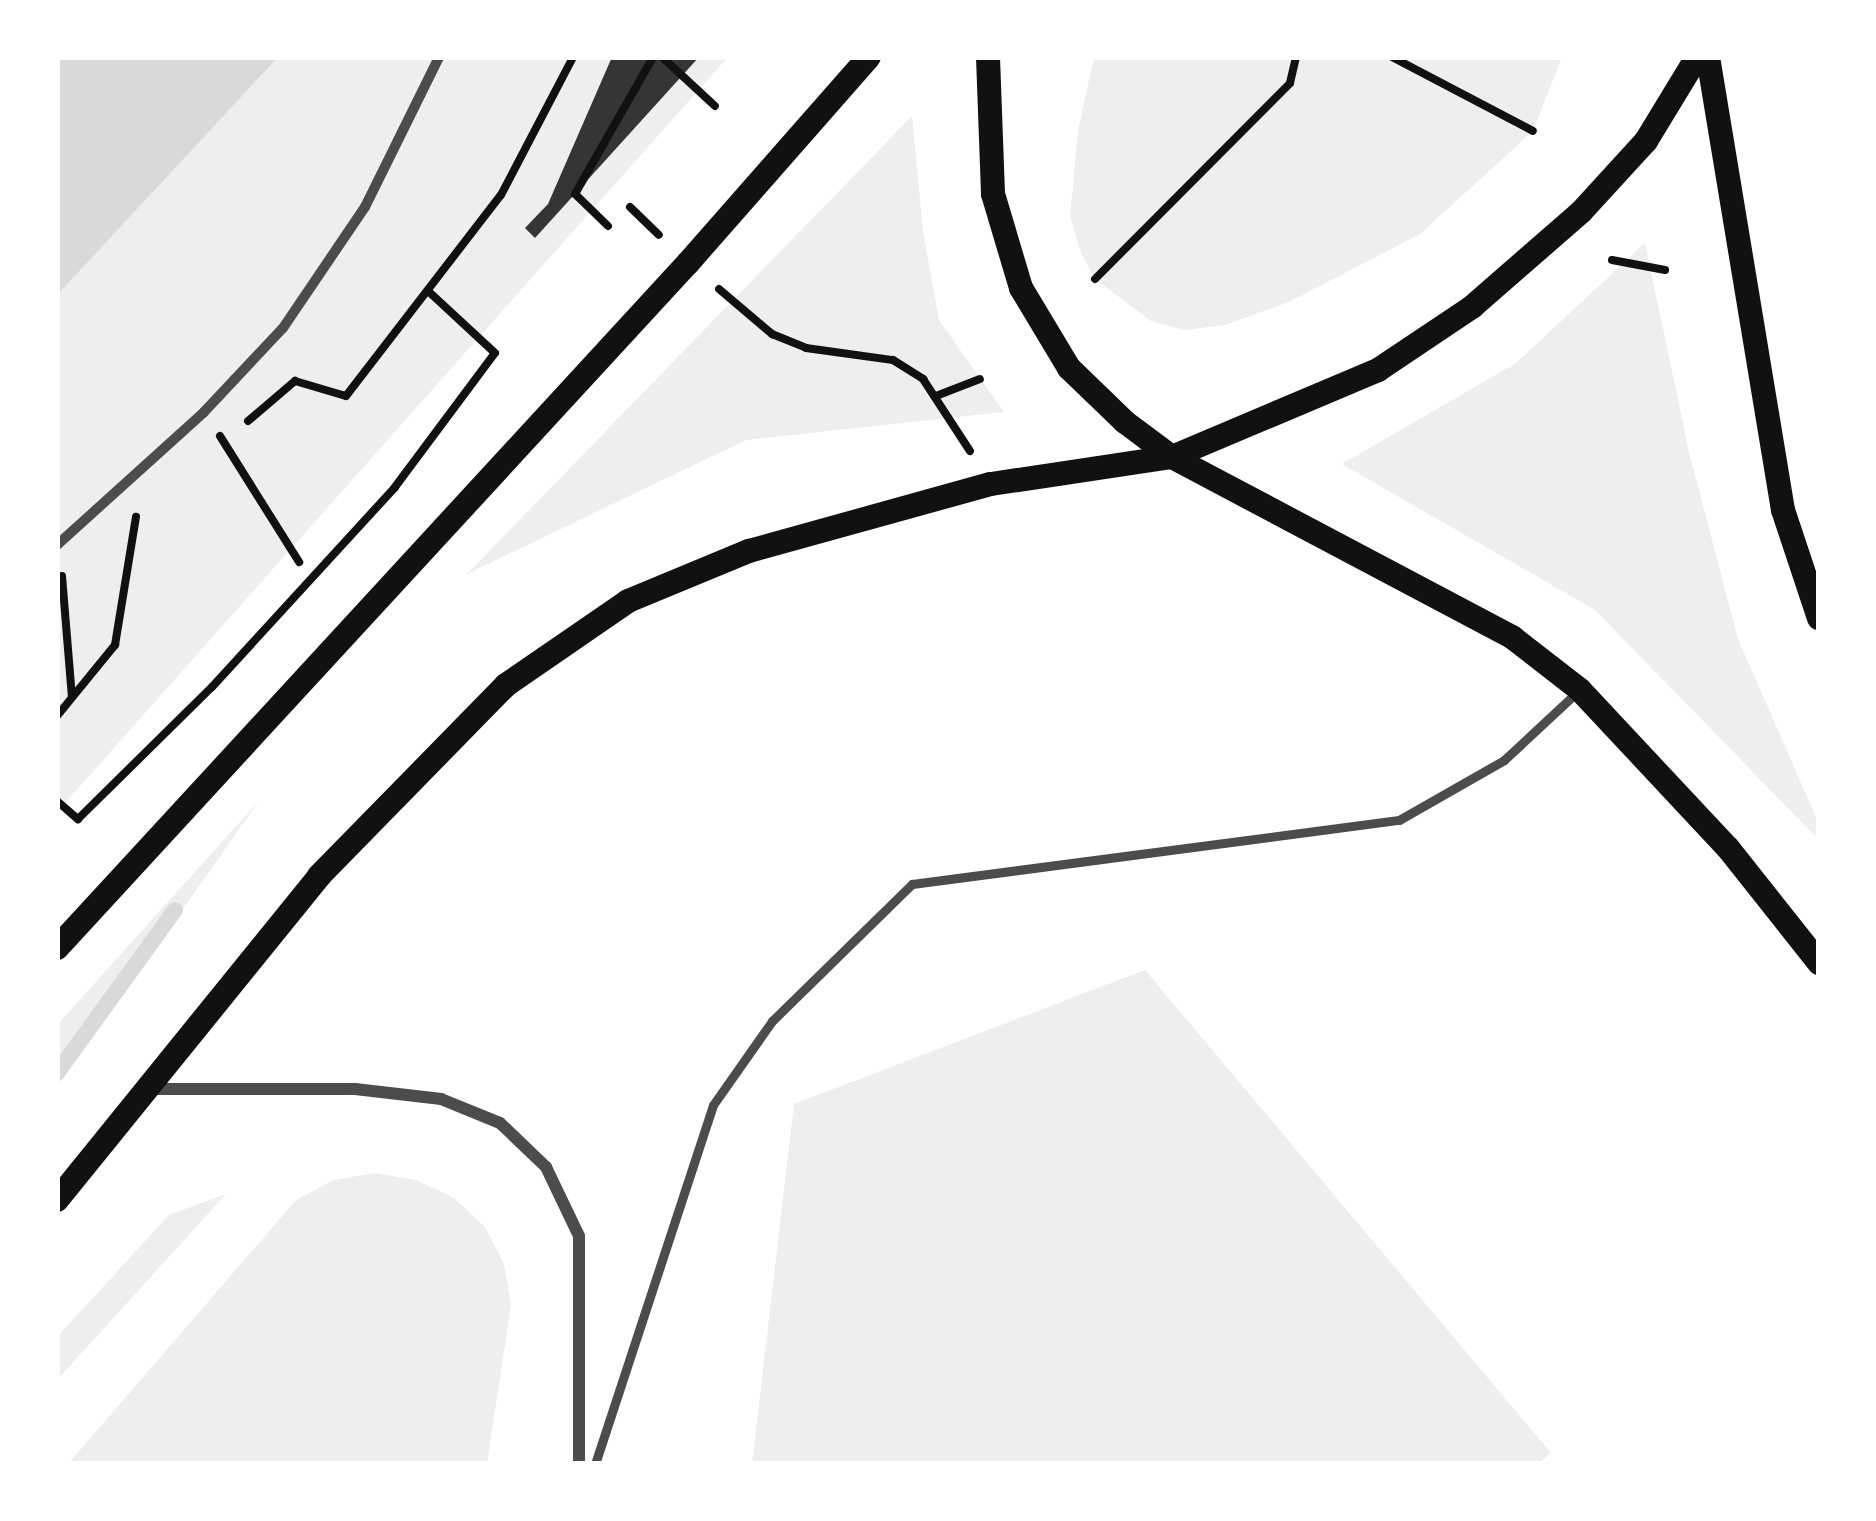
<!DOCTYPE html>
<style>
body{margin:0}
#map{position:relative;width:1876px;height:1521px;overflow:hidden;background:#fff;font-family:Mulish,sans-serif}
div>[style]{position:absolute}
.green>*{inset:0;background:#eee}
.water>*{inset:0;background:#d9d9d9}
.stream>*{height:16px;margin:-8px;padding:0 8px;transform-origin:8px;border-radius:8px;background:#d9d9d9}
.building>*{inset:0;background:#353535}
.path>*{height:8px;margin:-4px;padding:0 4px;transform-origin:4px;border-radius:4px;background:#111}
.service>*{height:9px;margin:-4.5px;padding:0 4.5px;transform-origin:4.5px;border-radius:4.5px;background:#4c4c4c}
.pedestrian>*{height:10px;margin:-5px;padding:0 5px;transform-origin:5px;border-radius:5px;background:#4c4c4c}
.minor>*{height:12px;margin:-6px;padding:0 6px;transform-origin:6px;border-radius:6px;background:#4c4c4c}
.secondary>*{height:24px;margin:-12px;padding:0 12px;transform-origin:12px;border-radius:12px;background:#111}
span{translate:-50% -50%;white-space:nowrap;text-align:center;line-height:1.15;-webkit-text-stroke:12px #fff;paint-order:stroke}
.frame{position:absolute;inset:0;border:60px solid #fff;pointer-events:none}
</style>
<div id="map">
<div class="green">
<i style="clip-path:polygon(57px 57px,728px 57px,57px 812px)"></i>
<i style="clip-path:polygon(1094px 57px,1562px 57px,1533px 131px,1420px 234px,1289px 302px,1225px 325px,1184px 330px,1151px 321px,1095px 279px,1081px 253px,1070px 217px,1078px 131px)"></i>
<i style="clip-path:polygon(912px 116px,923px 231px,939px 320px,1004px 412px,746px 440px,467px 574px)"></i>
<i style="clip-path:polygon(1645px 243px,1689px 452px,1738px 639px,1819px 824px,1819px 840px,1595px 610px,1342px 464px,1516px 363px)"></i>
<i style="clip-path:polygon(259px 801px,57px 1087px,57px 1025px)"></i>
<i style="clip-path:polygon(1145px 970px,1551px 1453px,1537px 1464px,752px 1464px,794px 1104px)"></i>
<i style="clip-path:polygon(375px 1173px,416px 1180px,454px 1198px,485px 1227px,504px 1264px,511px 1305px,487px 1464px,68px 1464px,296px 1200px,334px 1180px)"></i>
<i style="clip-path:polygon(226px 1194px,57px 1380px,57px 1337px,169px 1215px)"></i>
</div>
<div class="water">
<i style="clip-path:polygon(57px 57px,278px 57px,57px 295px)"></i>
</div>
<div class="stream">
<i style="left:57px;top:1073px;width:201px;rotate:-54.1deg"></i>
</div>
<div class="building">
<i style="clip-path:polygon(612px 57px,699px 57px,535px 238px,525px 228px,548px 204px)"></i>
</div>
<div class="path">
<i style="left:662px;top:57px;width:72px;rotate:42.8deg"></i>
<i style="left:1392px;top:57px;width:159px;rotate:27.7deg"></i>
<i style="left:630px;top:207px;width:40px;rotate:44deg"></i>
<i style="left:608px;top:226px;width:46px;rotate:-135.9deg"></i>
<i style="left:575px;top:194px;width:158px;rotate:-60.3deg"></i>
<i style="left:1612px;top:260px;width:54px;rotate:10.7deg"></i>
<i style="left:1095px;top:279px;width:276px;rotate:-45.1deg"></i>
<i style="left:1290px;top:83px;width:27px;rotate:-77deg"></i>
<i style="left:719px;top:289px;width:70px;rotate:40.3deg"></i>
<i style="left:772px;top:334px;width:37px;rotate:22deg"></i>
<i style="left:806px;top:348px;width:88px;rotate:7.9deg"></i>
<i style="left:893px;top:360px;width:36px;rotate:32deg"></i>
<i style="left:923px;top:379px;width:86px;rotate:56.9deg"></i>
<i style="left:936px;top:396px;width:47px;rotate:-21.1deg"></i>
<i style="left:248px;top:421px;width:62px;rotate:-40.4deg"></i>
<i style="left:295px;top:381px;width:53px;rotate:16.4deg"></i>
<i style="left:346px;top:396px;width:254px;rotate:-52.4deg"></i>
<i style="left:501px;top:195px;width:156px;rotate:-62.4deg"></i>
<i style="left:220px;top:436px;width:149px;rotate:57.9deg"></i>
<i style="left:62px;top:576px;width:121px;rotate:85.3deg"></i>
<i style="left:57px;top:716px;width:92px;rotate:-50.8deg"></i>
<i style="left:115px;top:645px;width:130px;rotate:-80.7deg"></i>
<i style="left:57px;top:801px;width:28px;rotate:41deg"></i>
<i style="left:78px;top:819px;width:188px;rotate:-44.6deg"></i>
<i style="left:212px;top:687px;width:271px;rotate:-47.5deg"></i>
<i style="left:395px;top:487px;width:167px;rotate:-53.3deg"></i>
<i style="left:495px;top:353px;width:91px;rotate:-137.2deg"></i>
</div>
<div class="service">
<i style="left:595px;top:1464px;width:378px;rotate:-71.8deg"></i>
<i style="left:713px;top:1105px;width:103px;rotate:-54.9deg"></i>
<i style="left:772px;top:1021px;width:196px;rotate:-44.4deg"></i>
<i style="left:912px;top:884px;width:491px;rotate:-7.5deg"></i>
<i style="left:1399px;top:820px;width:121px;rotate:-29.7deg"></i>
<i style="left:1504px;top:760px;width:98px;rotate:-42.9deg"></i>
</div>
<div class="pedestrian">
<i style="left:57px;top:545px;width:198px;rotate:-42.1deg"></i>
<i style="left:204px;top:412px;width:115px;rotate:-46.8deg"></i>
<i style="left:283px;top:328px;width:146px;rotate:-55.9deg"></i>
<i style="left:365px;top:207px;width:167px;rotate:-63.7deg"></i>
</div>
<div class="minor">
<i style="left:152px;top:1089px;width:203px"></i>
<i style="left:355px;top:1089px;width:87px;rotate:6.6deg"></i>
<i style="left:441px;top:1099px;width:64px;rotate:22.1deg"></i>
<i style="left:500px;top:1123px;width:64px;rotate:43.7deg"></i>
<i style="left:546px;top:1167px;width:76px;rotate:64.4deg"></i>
<i style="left:579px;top:1236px;width:228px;rotate:90deg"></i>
</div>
<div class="secondary">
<i style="left:988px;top:57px;width:137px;rotate:87.9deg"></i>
<i style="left:993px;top:194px;width:98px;rotate:73.4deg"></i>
<i style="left:1021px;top:288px;width:93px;rotate:59deg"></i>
<i style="left:1069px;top:368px;width:78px;rotate:44deg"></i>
<i style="left:1125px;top:422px;width:59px;rotate:36.7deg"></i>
<i style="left:1172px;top:457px;width:385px;rotate:27.9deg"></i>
<i style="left:1512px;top:637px;width:86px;rotate:37.9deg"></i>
<i style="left:1580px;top:690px;width:216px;rotate:46.9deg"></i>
<i style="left:1728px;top:848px;width:147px;rotate:51.6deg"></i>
<i style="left:1708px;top:57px;width:459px;rotate:80.6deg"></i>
<i style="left:1783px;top:510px;width:114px;rotate:71.6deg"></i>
<i style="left:57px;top:948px;width:931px;rotate:-47.35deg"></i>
<i style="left:688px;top:263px;width:274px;rotate:-48.7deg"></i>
<i style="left:57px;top:1200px;width:417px;rotate:-51deg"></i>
<i style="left:319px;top:876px;width:267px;rotate:-45.6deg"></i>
<i style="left:506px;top:685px;width:148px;rotate:-34.5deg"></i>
<i style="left:628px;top:601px;width:131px;rotate:-22.5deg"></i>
<i style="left:749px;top:551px;width:251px;rotate:-15.5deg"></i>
<i style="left:991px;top:484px;width:183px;rotate:-8.5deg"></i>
<i style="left:1172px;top:457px;width:224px;rotate:-22.9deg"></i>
<i style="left:1378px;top:370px;width:113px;rotate:-33.8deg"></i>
<i style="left:1472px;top:307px;width:145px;rotate:-41.1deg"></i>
<i style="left:1581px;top:212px;width:96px;rotate:-47.5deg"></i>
<i style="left:1646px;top:141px;width:98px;rotate:-58.7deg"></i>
</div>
<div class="frame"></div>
</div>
